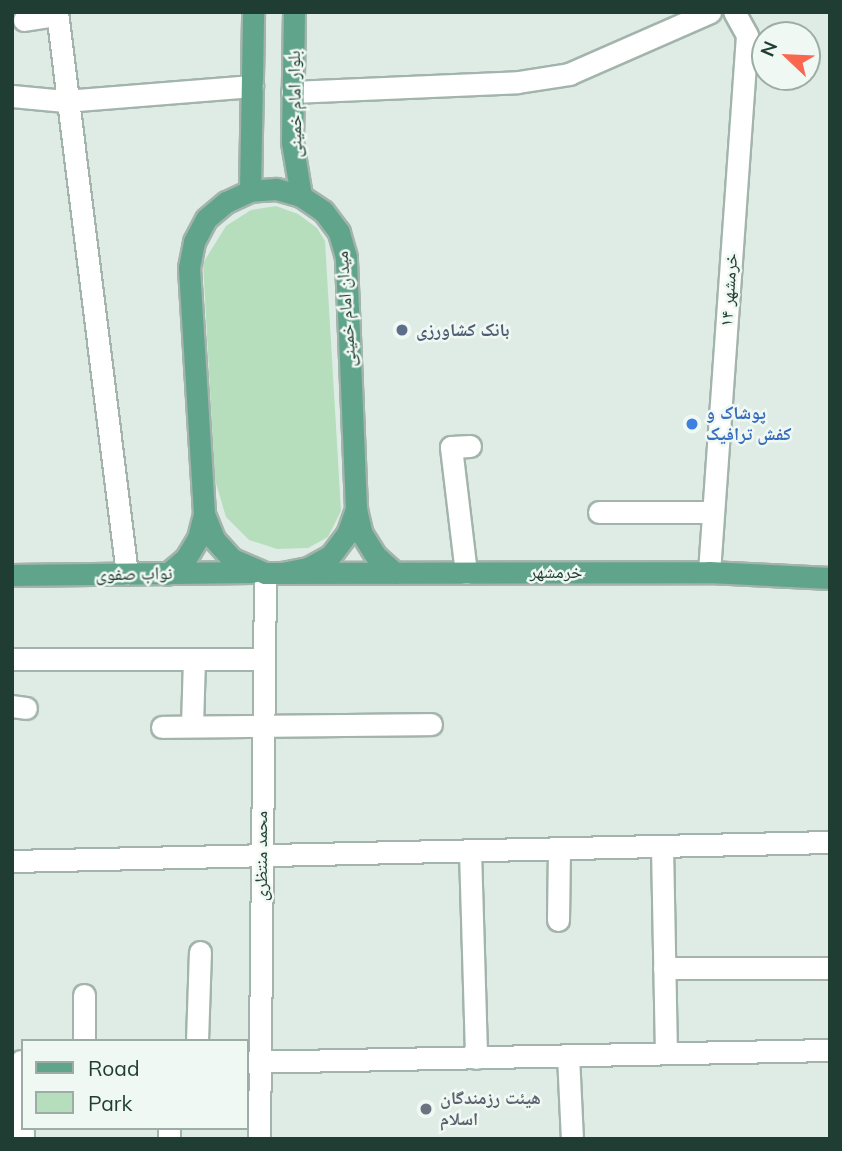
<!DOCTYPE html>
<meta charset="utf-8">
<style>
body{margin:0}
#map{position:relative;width:842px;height:1151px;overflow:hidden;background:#dfece5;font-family:Mulish,"Noto Naskh Arabic",sans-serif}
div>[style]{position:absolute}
.green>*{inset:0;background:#b6debd}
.roads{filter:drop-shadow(2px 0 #a2b4ac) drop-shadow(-2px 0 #a2b4ac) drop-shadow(0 2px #a2b4ac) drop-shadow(0 -2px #a2b4ac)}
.minor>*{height:21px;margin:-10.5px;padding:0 10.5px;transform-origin:10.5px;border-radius:10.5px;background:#fff}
.major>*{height:21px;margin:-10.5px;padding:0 10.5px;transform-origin:10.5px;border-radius:10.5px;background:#61a48c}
.dots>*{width:19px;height:19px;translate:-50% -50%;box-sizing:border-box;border:4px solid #f0f8f3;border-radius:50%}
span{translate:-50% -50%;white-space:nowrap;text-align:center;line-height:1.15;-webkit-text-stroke:5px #f0f8f3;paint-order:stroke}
.street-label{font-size:18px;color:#1f3d32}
.service-label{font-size:18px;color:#4e5e75;font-weight:700}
.left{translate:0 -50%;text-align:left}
.shop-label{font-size:18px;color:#366cbe;font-weight:700}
.worship-label{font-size:18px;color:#5b616d;font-weight:700}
.frame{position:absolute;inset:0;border:14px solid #1f3d32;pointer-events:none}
.legend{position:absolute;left:21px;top:1039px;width:228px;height:91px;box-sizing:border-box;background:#f0f8f3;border:2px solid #9cada6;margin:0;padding:9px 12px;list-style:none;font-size:21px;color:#1f3d32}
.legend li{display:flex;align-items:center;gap:14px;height:35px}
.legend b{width:35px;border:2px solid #9cada6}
.north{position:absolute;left:751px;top:21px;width:70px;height:70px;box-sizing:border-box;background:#f0f8f3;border:2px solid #9cada6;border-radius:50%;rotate:293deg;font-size:19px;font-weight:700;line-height:28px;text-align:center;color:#1f3d32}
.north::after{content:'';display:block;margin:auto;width:24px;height:32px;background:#fa674e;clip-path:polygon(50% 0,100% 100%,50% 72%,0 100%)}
</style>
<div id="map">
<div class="green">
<i style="clip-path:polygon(276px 206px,298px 214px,317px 228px,325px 241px,341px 511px,328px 537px,308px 548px,277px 549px,249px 540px,226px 517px,215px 480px,203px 263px,226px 226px,251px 210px)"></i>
</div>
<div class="roads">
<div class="minor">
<i style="left:57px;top:12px;width:566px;rotate:82.9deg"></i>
<i style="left:24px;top:20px;width:33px;rotate:-9deg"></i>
<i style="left:292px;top:92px;width:226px;rotate:-2.5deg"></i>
<i style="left:518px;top:82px;width:52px;rotate:-8.9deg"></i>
<i style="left:569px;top:74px;width:154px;rotate:-23.7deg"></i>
<i style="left:12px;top:96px;width:53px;rotate:5.4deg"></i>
<i style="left:65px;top:101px;width:188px;rotate:-4.6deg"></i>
<i style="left:599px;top:512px;width:114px"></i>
<i style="left:709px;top:572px;width:538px;rotate:-85.95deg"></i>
<i style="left:747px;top:35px;width:26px;rotate:-119deg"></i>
<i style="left:466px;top:573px;width:127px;rotate:-96.8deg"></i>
<i style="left:451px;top:447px;width:19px;rotate:-3deg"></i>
<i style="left:12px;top:659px;width:250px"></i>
<i style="left:12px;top:706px;width:14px;rotate:8deg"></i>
<i style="left:192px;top:726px;width:67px;rotate:-88.3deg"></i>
<i style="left:162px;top:727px;width:269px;rotate:-0.6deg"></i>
<i style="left:662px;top:846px;width:207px;rotate:88.9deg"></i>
<i style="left:470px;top:851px;width:207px;rotate:88.3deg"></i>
<i style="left:12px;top:861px;width:818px;rotate:-1.33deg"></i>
<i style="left:558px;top:920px;width:71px;rotate:-89.2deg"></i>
<i style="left:664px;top:968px;width:166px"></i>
<i style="left:84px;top:995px;width:46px;rotate:90deg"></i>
<i style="left:197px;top:1041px;width:89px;rotate:-88.1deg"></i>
<i style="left:568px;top:1055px;width:84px;rotate:87.3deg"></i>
<i style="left:21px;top:1061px;width:78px;rotate:88.5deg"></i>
<i style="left:247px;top:1062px;width:583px;rotate:-1.18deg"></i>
<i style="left:169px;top:1128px;width:11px;rotate:90deg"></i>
<i style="left:259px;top:1139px;width:566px;rotate:-89.39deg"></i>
</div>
<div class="major">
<i style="left:294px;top:12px;width:130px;rotate:90.9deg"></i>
<i style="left:292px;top:142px;width:55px;rotate:80.5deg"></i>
<i style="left:250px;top:191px;width:179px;rotate:-89deg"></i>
<i style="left:356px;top:509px;width:26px;rotate:77deg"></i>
<i style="left:362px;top:534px;width:26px;rotate:58deg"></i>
<i style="left:376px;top:556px;width:25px;rotate:42deg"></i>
<i style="left:282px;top:573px;width:26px;rotate:-11deg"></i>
<i style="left:308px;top:568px;width:26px;rotate:-29deg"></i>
<i style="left:331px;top:555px;width:26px;rotate:-53deg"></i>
<i style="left:347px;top:534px;width:27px;rotate:-70deg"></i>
<i style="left:356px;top:509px;width:252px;rotate:-92.3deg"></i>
<i style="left:346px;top:257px;width:26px;rotate:-106deg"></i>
<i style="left:339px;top:232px;width:26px;rotate:-127deg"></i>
<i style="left:323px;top:211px;width:27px;rotate:-146deg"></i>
<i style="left:301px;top:196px;width:26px;rotate:-164deg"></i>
<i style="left:276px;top:189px;width:26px;rotate:176deg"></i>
<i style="left:250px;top:191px;width:26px;rotate:155deg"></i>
<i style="left:226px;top:202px;width:26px;rotate:140deg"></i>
<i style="left:206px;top:219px;width:26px;rotate:118deg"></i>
<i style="left:194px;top:242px;width:26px;rotate:101deg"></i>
<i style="left:189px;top:268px;width:246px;rotate:86.5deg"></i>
<i style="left:204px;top:514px;width:27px;rotate:68deg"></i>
<i style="left:214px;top:539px;width:27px;rotate:48deg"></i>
<i style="left:232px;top:559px;width:36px;rotate:23deg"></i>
<i style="left:265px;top:573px;width:444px;rotate:-0.1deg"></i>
<i style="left:709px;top:572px;width:121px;rotate:2.8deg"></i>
<i style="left:167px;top:574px;width:25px;rotate:-40deg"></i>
<i style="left:186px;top:558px;width:23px;rotate:-59deg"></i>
<i style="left:198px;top:538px;width:25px;rotate:-76deg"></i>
<i style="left:12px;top:575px;width:240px;rotate:-0.7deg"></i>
</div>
</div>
<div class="dots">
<i style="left:402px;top:330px;background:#5c6f8a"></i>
<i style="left:692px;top:424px;background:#3f7fe0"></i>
<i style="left:426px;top:1109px;background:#6b7280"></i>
</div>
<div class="street-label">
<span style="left:295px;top:104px;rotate:-91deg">بلوار امام خمینی</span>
<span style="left:729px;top:290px;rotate:-86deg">خرمشهر ۱۴</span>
<span style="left:346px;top:309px;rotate:-94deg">میدان امام خمینی</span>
<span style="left:556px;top:572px">خرمشهر</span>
<span style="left:134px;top:574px;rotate:-1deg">نواب صفوی</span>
<span style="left:261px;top:856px;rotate:-90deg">محمد منتظری</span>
</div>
<div class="service-label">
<span class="left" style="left:416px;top:330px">بانک کشاورزی</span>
</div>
<div class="shop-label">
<span class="left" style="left:706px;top:424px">پوشاک و<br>کفش ترافیک</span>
</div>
<div class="worship-label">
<span class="left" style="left:440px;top:1109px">هیئت رزمندگان<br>اسلام</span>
</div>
<div class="frame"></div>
<ul class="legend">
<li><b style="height:9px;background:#61a48c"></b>Road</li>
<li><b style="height:19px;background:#b6debd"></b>Park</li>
</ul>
<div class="north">N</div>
</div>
